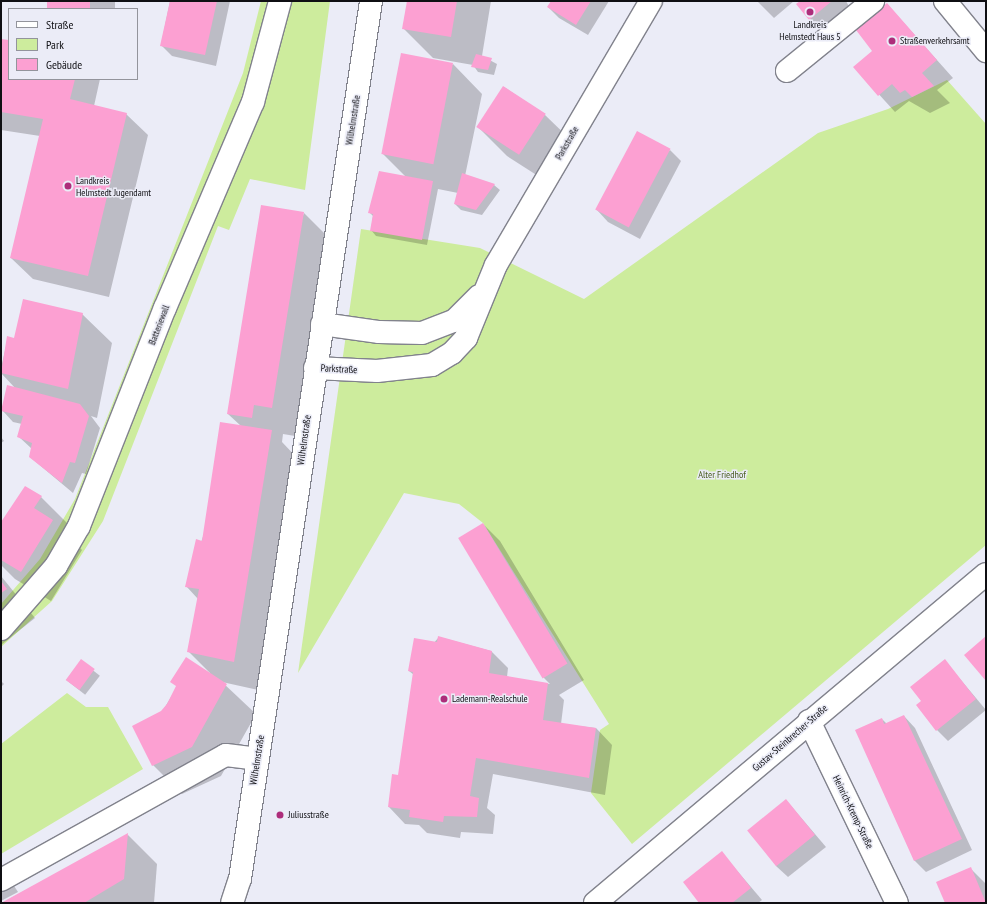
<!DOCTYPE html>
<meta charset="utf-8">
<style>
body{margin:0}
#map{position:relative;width:987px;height:904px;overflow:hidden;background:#ebecf7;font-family:"PT Sans Narrow",sans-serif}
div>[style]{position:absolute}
.green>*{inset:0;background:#cdec9d}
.shadow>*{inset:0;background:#0003;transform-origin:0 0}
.building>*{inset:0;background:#fca0d2;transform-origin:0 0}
.roads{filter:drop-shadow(1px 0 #81828c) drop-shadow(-1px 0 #81828c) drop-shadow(0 1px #81828c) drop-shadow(0 -1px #81828c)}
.minor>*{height:22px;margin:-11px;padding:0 11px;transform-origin:11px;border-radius:11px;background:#fff}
.major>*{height:22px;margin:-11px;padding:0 11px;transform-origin:11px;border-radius:11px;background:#fff}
.dots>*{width:11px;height:11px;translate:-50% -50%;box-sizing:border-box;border:2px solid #ebecf7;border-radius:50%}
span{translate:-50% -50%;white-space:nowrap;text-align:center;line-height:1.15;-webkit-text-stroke:3px #ebecf7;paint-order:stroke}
.poi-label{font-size:10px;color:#0f0f13}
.left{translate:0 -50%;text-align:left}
.street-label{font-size:10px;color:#0f0f13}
.park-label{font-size:10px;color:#485d1e}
.frame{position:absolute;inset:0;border:2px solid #0f0f13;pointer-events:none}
.legend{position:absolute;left:8px;top:8px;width:130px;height:72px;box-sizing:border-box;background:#ebecf7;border:1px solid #93949c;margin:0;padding:5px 7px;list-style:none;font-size:12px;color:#0f0f13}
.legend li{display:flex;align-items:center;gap:8px;height:20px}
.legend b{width:20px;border:1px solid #93949c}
</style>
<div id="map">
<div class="green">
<i style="clip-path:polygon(261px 1px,330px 1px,305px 190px,250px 179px,229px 230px,218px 226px,103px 521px,52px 601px,1px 647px,1px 604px,40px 559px,75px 499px,243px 73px)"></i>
<i style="clip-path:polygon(947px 80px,986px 124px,986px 545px,632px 844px,591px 793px,600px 730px,609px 724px,483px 523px,459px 504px,404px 493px,298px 673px,361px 229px,480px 248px,584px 299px,818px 133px,888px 109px)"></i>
<i style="clip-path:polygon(67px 693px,86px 707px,108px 707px,143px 769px,1px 854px,1px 744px)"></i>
</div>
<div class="shadow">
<i style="left:48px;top:1px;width:67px;height:8px"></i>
<i style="clip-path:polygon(170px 1px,230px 1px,216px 66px,172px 56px,161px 45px)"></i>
<i style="clip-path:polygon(408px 1px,491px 1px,482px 56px,497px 64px,494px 75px,478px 72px,473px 65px,433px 58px,403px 28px)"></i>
<i style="clip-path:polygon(552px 1px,609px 1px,588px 35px,559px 18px,548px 7px)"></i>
<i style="clip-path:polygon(757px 1px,794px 1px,774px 18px)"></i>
<i style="clip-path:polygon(801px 1px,846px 1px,853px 14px,826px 36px,809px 19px)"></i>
<i style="clip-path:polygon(887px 4px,953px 78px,937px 90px,950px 103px,930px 113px,909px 101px,895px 112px,855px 68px,874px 51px)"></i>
<i style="clip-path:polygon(1px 40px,9px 41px,9px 79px,100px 79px,94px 106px,126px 114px,148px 135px,109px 297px,33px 279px,11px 258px,40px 136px,1px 130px)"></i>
<i style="clip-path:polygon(453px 64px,482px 94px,465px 176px,494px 185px,500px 190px,482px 215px,461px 210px,455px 204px,458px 193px,438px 189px,427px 245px,376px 236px,371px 230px,373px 216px,369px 212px,405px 176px,383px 154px)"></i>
<i style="clip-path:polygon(504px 87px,545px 115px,575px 144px,549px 183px,507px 156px,478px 127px)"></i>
<i style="clip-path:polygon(670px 150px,681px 161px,640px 239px,608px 222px,597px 210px)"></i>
<i style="clip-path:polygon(304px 213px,333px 242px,301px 437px,283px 434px,282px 442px,300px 461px,263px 691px,222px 682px,256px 714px,221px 776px,182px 794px,153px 765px,162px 712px,177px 687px,210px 673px,188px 651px,198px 599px,186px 586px,241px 426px,228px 414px)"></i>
<i style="clip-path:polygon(82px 314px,112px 343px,97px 418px,91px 416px,100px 428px,86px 474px,82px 473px,73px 493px,30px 457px,32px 449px,18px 436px,22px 424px,13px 422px,2px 410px,16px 389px,1px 373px,1px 368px,8px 338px,15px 339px)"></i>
<i style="clip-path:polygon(1px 437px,4px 441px,1px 443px)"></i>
<i style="clip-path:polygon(41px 497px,70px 526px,66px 534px,82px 550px,51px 601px,15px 579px,1px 565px,1px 525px)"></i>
<i style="clip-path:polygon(483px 524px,500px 541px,584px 680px,559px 695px,564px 700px,561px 724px,596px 728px,612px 745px,605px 795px,493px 774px,487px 808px,495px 815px,493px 834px,461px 832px,460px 838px,427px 833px,419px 825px,405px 824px,389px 807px,399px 776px,414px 675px,409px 671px,439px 637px,491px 651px,508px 668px,507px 677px,550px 684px,544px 678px)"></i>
<i style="clip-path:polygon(1px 576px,35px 618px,1px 645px)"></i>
<i style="left:81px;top:661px;width:24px;height:24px;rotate:38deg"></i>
<i style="clip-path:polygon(945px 661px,986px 710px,948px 741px,937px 730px,923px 701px)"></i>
<i style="clip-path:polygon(1px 681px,4px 684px,1px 687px)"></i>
<i style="clip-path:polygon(904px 716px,915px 728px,972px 850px,926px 872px,914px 860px,882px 719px,887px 724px)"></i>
<i style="clip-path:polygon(786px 800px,826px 847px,788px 877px,776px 866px)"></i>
<i style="clip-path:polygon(128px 835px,157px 864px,154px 903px,2px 903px)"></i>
<i style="clip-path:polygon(722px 853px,762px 900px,758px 903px,700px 903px)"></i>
<i style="clip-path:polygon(1px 866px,18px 892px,1px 901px)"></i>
<i style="clip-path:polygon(970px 868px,986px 884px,986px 903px,946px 903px)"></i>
</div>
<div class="building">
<i style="left:47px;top:1px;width:43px;height:8px"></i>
<i style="clip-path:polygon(170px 1px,217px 1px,205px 55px,160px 46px)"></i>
<i style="clip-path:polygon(407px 1px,457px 1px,451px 37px,402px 29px)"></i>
<i style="clip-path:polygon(551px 1px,591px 1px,576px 25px,547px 7px)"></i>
<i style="clip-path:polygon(800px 1px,832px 1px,809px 20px,796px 4px)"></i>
<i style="clip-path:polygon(887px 3px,937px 60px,922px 73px,934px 86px,912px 97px,905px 90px,900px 93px,892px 84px,878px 96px,853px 67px,872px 51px,856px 30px)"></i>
<i style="clip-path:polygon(1px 39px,9px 40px,9px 79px,75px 79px,70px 99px,127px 113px,88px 276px,10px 258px,43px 119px,1px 112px)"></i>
<i style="left:401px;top:53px;width:53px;height:103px;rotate:11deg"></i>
<i style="clip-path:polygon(476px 54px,492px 58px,488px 70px,471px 67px)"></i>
<i style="left:503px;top:86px;width:51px;height:49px;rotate:33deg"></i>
<i style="left:637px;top:131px;width:38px;height:89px;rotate:28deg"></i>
<i style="clip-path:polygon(379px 171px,433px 181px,422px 240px,370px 231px,373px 214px,368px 213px)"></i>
<i style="clip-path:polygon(462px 173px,495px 184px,476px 210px,454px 204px)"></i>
<i style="clip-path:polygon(261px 205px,304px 212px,272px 408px,254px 405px,252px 418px,227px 414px)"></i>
<i style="clip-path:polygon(23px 299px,83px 313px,68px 389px,1px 373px,7px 336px,14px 338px)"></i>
<i style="clip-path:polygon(7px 385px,80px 404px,89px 416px,75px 463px,70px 462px,62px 483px,29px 457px,32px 443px,17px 437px,23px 416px,1px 411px)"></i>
<i style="clip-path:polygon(220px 422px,272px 430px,234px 662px,187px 652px,199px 589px,185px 587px,196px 539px,202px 541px)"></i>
<i style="clip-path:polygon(25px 486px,42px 496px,34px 508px,53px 520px,21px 572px,1px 560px,1px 522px)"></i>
<i style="left:483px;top:523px;width:164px;height:29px;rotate:59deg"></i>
<i style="clip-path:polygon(1px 581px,7px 589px,1px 593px)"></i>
<i style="clip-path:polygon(438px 636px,492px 651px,489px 673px,548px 683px,543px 720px,596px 728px,589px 778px,476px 758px,470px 796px,479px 798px,477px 817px,444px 816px,443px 822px,409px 817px,410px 810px,388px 807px,392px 774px,398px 775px,413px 672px,408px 671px,414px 638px,437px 642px)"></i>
<i style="clip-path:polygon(986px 636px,986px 681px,964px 655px)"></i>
<i style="clip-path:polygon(186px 657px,227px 684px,192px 747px,152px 766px,132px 726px,161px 711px,167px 704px,176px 686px,170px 682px)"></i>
<i style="left:81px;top:659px;width:17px;height:26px;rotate:36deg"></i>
<i style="clip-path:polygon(945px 659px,976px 699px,936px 731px,916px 705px,921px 701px,910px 687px)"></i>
<i style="clip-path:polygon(904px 715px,962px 839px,914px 861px,855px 730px,882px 718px,884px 724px)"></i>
<i style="left:786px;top:799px;width:46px;height:50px;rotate:51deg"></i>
<i style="clip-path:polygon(128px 833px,124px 879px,84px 903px,1px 903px)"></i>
<i style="clip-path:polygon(722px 851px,751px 888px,732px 903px,699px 903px,683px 882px)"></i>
<i style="clip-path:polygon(971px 867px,986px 903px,945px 903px,936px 882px)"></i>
</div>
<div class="roads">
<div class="minor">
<i style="left:945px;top:1px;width:65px;rotate:50.6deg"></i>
<i style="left:787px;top:71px;width:111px;rotate:-39.1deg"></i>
<i style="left:322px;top:324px;width:58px;rotate:8deg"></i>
<i style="left:379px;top:332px;width:43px;rotate:1.3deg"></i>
<i style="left:422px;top:333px;width:34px;rotate:-21deg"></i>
<i style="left:454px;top:321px;width:35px;rotate:-45deg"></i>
<i style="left:315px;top:368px;width:62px;rotate:2.8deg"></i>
<i style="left:377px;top:371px;width:55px;rotate:-6.2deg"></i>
<i style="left:432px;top:365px;width:23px;rotate:-31deg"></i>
<i style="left:452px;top:353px;width:21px;rotate:-47deg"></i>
<i style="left:466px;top:338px;width:79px;rotate:-67.7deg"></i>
<i style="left:496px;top:265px;width:306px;rotate:-59.6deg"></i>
<i style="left:1px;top:629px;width:84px;rotate:-48.9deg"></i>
<i style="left:56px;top:566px;width:46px;rotate:-60.1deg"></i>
<i style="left:79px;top:526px;width:234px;rotate:-68.5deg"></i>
<i style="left:165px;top:308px;width:224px;rotate:-66.9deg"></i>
<i style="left:253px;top:102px;width:105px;rotate:-75deg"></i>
<i style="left:809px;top:721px;width:202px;rotate:64.2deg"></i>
<i style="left:1px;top:880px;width:257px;rotate:-29.1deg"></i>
<i style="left:226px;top:755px;width:31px;rotate:7deg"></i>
<i style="left:595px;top:903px;width:511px;rotate:-40.08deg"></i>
</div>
<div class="major">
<i style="left:232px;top:903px;width:25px;rotate:-72deg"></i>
<i style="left:240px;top:879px;width:888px;rotate:-81.51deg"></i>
</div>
</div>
<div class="dots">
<i style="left:810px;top:12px;background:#ad2d7b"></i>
<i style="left:892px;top:41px;background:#ad2d7b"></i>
<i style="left:68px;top:186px;background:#ad2d7b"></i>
<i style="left:444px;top:699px;background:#ad2d7b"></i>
<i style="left:280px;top:815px;background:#ad2d7b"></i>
</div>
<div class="poi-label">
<span style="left:810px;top:30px">Landkreis<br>Helmstedt Haus 5</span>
<span class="left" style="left:900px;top:41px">Straßenverkehrsamt</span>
<span class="left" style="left:76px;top:186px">Landkreis<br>Helmstedt Jugendamt</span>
<span class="left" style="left:452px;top:699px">Lademann-Realschule</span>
<span class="left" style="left:288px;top:815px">Juliusstraße</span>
</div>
<div class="street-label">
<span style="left:353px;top:120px;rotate:-81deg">Wilhelmstraße</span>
<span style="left:567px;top:143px;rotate:-60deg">Parkstraße</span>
<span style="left:159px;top:325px;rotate:-69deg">Batteriewall</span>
<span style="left:339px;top:369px;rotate:3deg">Parkstraße</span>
<span style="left:304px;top:440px;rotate:-82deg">Wilhelmstraße</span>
<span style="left:790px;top:738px;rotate:-41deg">Gustav-Steinbrecher-Straße</span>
<span style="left:257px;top:760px;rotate:-81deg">Wilhelmstraße</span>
<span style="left:853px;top:812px;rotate:64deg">Heinrich-Kremp-Straße</span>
</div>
<div class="park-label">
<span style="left:722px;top:475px">Alter Friedhof</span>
</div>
<div class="frame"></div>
<ul class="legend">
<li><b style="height:5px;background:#fff"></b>Straße</li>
<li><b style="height:11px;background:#cdec9d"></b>Park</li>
<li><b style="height:11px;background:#fca0d2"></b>Gebäude</li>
</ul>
</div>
